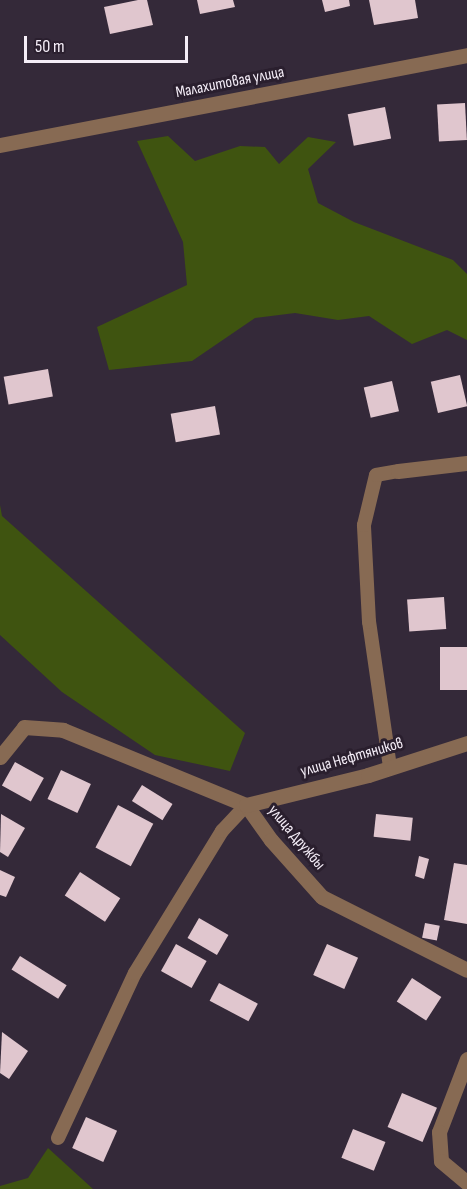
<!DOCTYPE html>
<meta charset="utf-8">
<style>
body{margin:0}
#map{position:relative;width:467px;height:1189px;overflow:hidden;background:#342939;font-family:"Sofia Sans Condensed",sans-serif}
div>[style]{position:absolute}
.green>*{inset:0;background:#3f5410}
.building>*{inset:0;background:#e0c6ce;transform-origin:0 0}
.lane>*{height:14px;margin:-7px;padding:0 7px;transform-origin:7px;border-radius:7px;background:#876a53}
.street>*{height:15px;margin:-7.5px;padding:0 7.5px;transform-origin:7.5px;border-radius:7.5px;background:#876a53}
span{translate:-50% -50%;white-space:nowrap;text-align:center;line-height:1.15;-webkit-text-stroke:6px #2a1f2e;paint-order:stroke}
.street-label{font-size:16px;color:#f5eef8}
.scale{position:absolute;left:24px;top:36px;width:164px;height:27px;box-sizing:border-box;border:3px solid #f5eef8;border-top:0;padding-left:8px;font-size:18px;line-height:21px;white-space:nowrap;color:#f5eef8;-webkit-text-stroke:4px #2a1f2e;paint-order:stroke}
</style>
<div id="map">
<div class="green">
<i style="clip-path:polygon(168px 136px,195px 161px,240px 146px,265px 147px,279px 164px,308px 137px,336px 142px,308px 169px,318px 203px,354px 222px,453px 260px,467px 274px,467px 340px,447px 330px,412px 344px,369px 316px,338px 320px,295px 313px,255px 318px,192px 361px,109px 370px,97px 327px,187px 285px,183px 242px,137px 141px)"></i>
<i style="clip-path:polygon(0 505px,2px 516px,245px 733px,230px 771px,155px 755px,62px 692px,0 635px)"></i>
<i style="clip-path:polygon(48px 1148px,93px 1189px,0 1189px,0 1186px,28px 1178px)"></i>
</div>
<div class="building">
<i style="clip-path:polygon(138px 0,147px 0,153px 25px,110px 34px,104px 7px)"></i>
<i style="clip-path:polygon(197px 0,233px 0,235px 7px,200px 14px)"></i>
<i style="clip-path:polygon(322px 0,349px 0,350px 6px,325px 12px)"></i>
<i style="clip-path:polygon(369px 0,415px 0,418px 18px,374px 25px)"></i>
<i style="left:465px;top:103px;width:37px;height:28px;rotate:87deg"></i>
<i style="left:385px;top:107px;width:32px;height:38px;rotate:79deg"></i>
<i style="left:48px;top:369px;width:28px;height:45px;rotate:80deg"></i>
<i style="left:460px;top:375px;width:32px;height:30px;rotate:77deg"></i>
<i style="left:392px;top:381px;width:31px;height:29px;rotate:77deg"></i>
<i style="left:215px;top:406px;width:29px;height:45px;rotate:80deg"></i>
<i style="left:444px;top:597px;width:32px;height:37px;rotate:86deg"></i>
<i style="left:467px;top:647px;width:43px;height:27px;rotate:90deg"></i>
<i style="left:15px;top:762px;width:33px;height:27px;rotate:29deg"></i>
<i style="left:61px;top:770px;width:33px;height:32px;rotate:25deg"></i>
<i style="left:142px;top:785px;width:36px;height:19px;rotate:32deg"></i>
<i style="left:118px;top:805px;width:40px;height:48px;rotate:28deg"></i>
<i style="clip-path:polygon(1px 814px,25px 828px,8px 857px,0 852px)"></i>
<i style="left:376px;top:814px;width:37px;height:23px;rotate:6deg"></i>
<i style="clip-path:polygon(419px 856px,429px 859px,424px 879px,415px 876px)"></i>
<i style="clip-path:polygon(454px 863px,467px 865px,467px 924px,444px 920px)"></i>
<i style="clip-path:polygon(0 870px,15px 877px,6px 897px,0 895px)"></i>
<i style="left:80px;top:872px;width:48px;height:28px;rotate:33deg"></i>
<i style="left:199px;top:918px;width:34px;height:23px;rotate:30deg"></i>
<i style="left:425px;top:923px;width:15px;height:15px;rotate:11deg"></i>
<i style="left:176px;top:944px;width:35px;height:31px;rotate:29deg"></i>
<i style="left:327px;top:944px;width:34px;height:34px;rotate:24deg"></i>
<i style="left:20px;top:956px;width:55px;height:16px;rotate:32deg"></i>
<i style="left:412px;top:978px;width:35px;height:28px;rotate:33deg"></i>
<i style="left:219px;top:983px;width:44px;height:20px;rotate:28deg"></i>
<i style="clip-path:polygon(2px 1032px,28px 1051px,9px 1079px,0 1073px)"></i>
<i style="left:402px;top:1093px;width:38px;height:37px;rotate:23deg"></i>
<i style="left:86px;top:1117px;width:34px;height:34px;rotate:24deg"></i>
<i style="left:353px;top:1129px;width:35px;height:31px;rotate:22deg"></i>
</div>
<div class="lane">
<i style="left:390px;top:767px;width:147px;rotate:-98.2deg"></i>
<i style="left:369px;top:622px;width:97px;rotate:-93deg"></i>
<i style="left:364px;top:525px;width:51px;rotate:-76.5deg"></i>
<i style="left:376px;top:475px;width:22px;rotate:-10deg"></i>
<i style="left:58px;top:1138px;width:182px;rotate:-65deg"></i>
<i style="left:135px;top:973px;width:167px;rotate:-58.5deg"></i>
<i style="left:222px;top:831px;width:35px;rotate:-47deg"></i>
</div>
<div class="street">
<i style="left:0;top:145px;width:476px;rotate:-10.9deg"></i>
<i style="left:398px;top:471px;width:69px;rotate:-6.6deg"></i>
<i style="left:0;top:757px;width:38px;rotate:-51deg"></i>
<i style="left:24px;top:727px;width:39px;rotate:4deg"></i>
<i style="left:63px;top:730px;width:198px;rotate:22.3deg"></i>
<i style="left:246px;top:805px;width:43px;rotate:54.5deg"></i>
<i style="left:271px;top:840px;width:76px;rotate:48.2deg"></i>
<i style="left:322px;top:897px;width:162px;rotate:26.7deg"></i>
<i style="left:246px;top:805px;width:126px;rotate:-13.8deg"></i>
<i style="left:368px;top:775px;width:104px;rotate:-17.9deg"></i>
<i style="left:467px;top:1059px;width:78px;rotate:111deg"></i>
<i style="left:439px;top:1132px;width:29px;rotate:86deg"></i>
<i style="left:441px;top:1161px;width:34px;rotate:40deg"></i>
</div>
<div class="street-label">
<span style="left:230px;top:83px;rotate:-11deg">Малахитовая улица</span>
<span style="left:352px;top:758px;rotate:-16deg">улица Нефтяников</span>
<span style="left:296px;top:838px;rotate:50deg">улица Дружбы</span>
</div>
<div class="scale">50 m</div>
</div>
